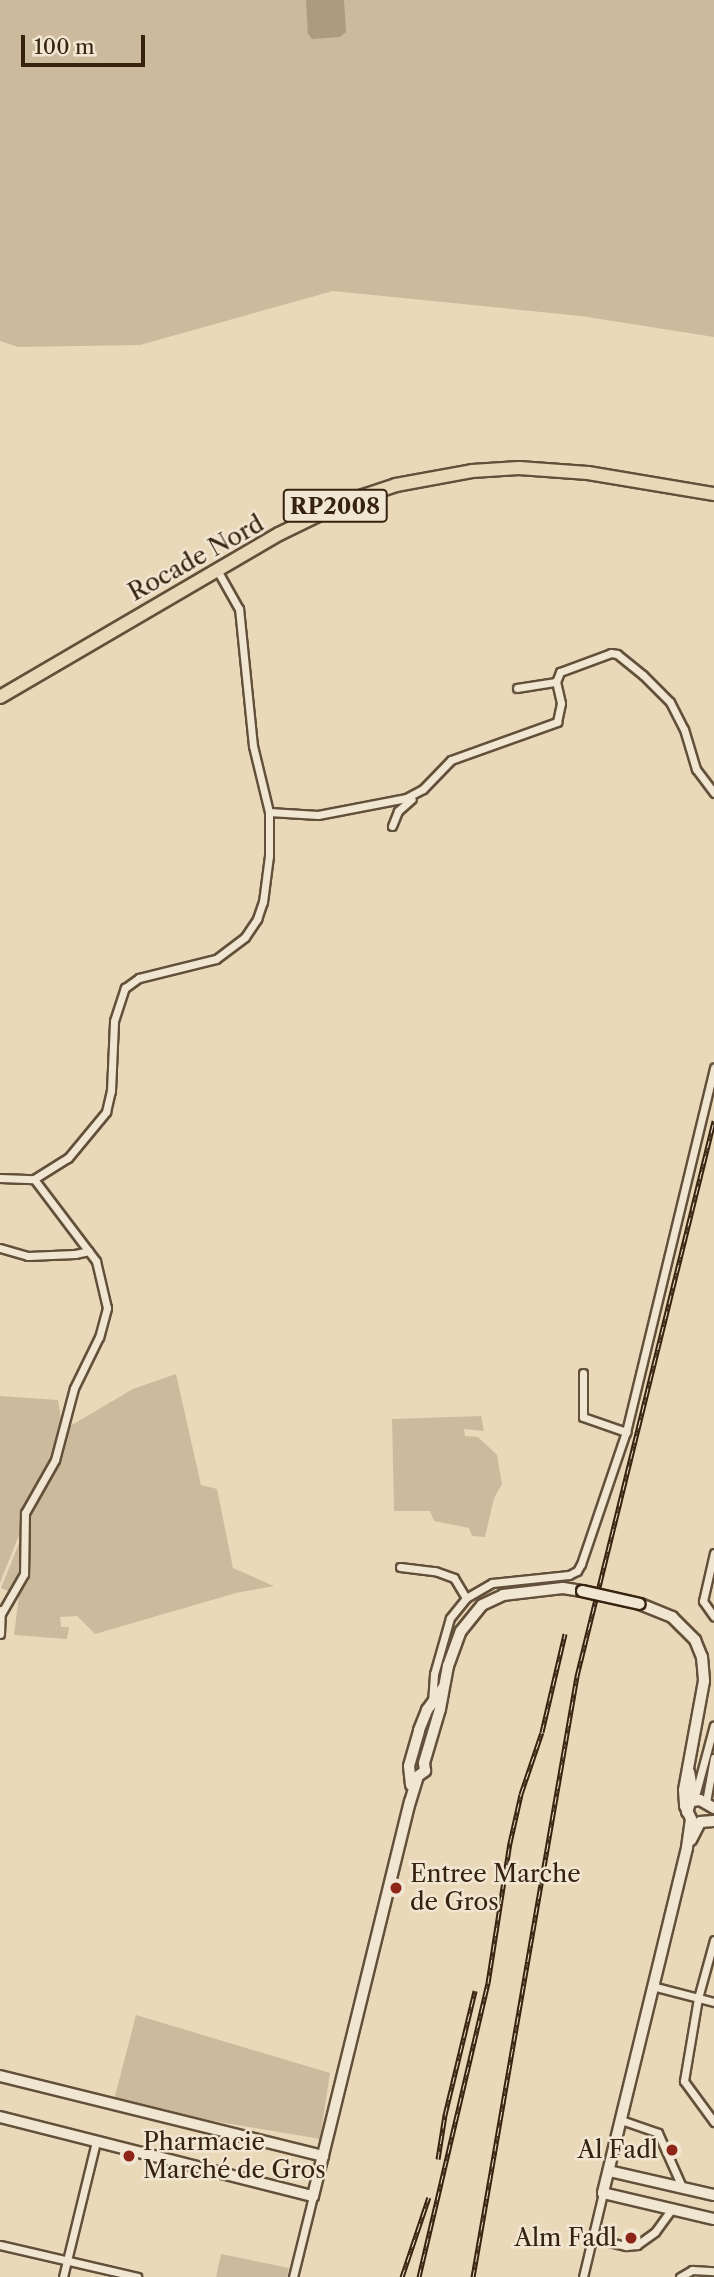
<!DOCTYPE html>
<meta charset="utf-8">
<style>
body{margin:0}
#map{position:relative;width:714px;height:2277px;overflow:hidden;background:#ead9b9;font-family:"Libre Caslon Text",serif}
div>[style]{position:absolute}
.green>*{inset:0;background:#cbba9c}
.water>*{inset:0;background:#ad9b7f}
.roads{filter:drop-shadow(2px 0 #63503a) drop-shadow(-2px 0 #63503a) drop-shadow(0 2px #63503a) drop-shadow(0 -2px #63503a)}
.street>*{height:7px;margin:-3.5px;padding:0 3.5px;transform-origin:3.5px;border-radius:3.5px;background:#f1e6d2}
.secondary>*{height:10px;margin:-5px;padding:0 5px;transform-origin:5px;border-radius:5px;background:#f1e6d2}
.highway>*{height:12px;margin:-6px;padding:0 6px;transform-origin:6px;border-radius:6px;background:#ead9b9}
.rail>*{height:5px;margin-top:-2.5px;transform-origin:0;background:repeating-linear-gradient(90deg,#f1e6d2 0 8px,#36220f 0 16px);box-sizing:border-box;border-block:2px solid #36220f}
.bridges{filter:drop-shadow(2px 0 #36220f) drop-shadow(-2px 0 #36220f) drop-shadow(0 2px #36220f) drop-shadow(0 -2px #36220f)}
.secondary-bridge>*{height:10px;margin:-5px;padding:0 5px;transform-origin:5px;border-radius:5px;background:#f1e6d2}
.dots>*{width:19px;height:19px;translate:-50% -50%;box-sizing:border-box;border:4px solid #f1e6d2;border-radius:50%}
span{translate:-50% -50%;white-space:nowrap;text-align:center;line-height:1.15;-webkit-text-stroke:5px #f1e6d2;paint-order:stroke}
.shield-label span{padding:2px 5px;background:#f1e6d2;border:2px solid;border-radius:5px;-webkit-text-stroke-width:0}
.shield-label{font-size:23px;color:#36220f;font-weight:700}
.street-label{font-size:24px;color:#36220f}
.poi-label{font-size:24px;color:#36220f}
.left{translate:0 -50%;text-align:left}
.right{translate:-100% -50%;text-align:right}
.scale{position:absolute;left:21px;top:35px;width:124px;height:32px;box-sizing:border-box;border:4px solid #36220f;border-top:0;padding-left:9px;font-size:21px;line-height:24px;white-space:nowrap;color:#36220f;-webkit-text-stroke:5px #f1e6d2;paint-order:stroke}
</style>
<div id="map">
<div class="green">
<i style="clip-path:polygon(0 0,714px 0,714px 337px,581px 316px,333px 291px,140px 345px,18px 347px,0 341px)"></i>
<i style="clip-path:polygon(176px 1374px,201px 1485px,217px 1489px,233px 1568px,274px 1586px,236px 1593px,95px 1634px,77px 1616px,60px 1617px,61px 1627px,69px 1627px,67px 1639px,14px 1635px,19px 1596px,1px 1588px,65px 1429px,133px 1389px)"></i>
<i style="clip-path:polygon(0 1396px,58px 1400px,62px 1427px,0 1583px)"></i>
<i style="clip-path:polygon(481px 1416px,484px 1431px,464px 1429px,465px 1436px,478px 1437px,497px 1455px,502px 1484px,494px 1498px,485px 1537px,472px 1536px,469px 1528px,434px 1521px,430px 1511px,394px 1511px,392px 1419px)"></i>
<i style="clip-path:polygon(136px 2015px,330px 2073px,320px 2139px,113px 2104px)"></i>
<i style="clip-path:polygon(221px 2254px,289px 2268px,287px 2277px,216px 2277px)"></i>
</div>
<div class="water">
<i style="clip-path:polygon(306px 0,344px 0,346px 32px,340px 37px,312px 39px,308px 34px)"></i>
</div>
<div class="roads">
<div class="street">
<i style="left:517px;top:688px;width:39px;rotate:-9deg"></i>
<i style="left:269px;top:812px;width:49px;rotate:3.5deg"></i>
<i style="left:318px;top:815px;width:90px;rotate:-10.9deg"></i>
<i style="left:406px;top:798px;width:19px;rotate:-28deg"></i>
<i style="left:423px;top:789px;width:40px;rotate:-46deg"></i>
<i style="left:451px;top:760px;width:113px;rotate:-19.7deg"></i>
<i style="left:557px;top:722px;width:19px;rotate:-78deg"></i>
<i style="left:561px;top:703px;width:22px;rotate:-103deg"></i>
<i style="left:556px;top:682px;width:11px;rotate:-68deg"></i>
<i style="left:560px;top:672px;width:54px;rotate:-20.4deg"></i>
<i style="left:611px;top:653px;width:6px;rotate:9deg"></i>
<i style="left:617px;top:654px;width:33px;rotate:39deg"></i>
<i style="left:643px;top:675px;width:38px;rotate:45deg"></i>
<i style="left:670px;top:702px;width:30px;rotate:63deg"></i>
<i style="left:684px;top:729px;width:42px;rotate:73.3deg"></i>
<i style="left:696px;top:769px;width:30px;rotate:53deg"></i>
<i style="left:392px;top:826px;width:16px;rotate:-68deg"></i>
<i style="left:398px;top:811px;width:18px;rotate:-41deg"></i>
<i style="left:0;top:1178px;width:34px;rotate:2deg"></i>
<i style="left:34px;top:1179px;width:103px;rotate:52.9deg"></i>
<i style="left:96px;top:1261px;width:48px;rotate:76.8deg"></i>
<i style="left:107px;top:1308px;width:30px;rotate:105deg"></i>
<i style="left:99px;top:1337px;width:57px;rotate:116.1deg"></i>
<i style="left:74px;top:1388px;width:74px;rotate:104.8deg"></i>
<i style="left:55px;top:1460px;width:61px;rotate:119.5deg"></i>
<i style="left:25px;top:1513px;width:61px;rotate:90.9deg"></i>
<i style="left:24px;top:1574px;width:46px;rotate:119.9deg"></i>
<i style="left:34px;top:1179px;width:40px;rotate:-32deg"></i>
<i style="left:68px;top:1158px;width:60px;rotate:-50.4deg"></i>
<i style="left:106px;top:1112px;width:22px;rotate:-77deg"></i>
<i style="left:111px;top:1091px;width:70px;rotate:-87.5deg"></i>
<i style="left:114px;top:1021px;width:35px;rotate:-72deg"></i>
<i style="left:125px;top:988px;width:17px;rotate:-36deg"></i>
<i style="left:139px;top:978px;width:79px;rotate:-13.9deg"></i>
<i style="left:216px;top:959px;width:36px;rotate:-37deg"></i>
<i style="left:245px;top:937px;width:22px;rotate:-56deg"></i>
<i style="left:257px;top:919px;width:18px;rotate:-71deg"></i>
<i style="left:263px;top:902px;width:46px;rotate:-82.6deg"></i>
<i style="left:269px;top:856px;width:44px;rotate:-90deg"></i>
<i style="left:269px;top:812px;width:68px;rotate:-103.6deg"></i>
<i style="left:253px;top:746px;width:138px;rotate:-95.8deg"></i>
<i style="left:239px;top:609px;width:45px;rotate:-119.4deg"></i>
<i style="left:0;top:1248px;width:29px;rotate:16deg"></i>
<i style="left:28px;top:1256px;width:47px;rotate:-2.4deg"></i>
<i style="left:75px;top:1254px;width:14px;rotate:-12deg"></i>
<i style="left:583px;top:1373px;width:44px;rotate:90deg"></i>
<i style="left:583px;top:1417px;width:46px;rotate:19.2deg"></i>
<i style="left:714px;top:1553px;width:49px;rotate:102.9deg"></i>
<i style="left:703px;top:1601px;width:19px;rotate:55deg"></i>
<i style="left:400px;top:1567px;width:35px;rotate:7deg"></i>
<i style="left:435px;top:1571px;width:20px;rotate:20deg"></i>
<i style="left:454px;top:1578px;width:23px;rotate:59deg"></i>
<i style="left:0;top:1634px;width:24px;rotate:-88deg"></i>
<i style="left:432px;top:1703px;width:29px;rotate:-86deg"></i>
<i style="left:434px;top:1674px;width:58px;rotate:-74.1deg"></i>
<i style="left:450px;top:1618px;width:26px;rotate:-51deg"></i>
<i style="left:466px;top:1598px;width:30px;rotate:-30deg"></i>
<i style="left:492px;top:1583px;width:77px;rotate:-5.9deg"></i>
<i style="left:569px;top:1575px;width:9px;rotate:-27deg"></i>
<i style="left:577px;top:1571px;width:8px;rotate:-60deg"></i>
<i style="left:581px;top:1564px;width:139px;rotate:-71.2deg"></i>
<i style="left:626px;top:1432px;width:375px;rotate:-76.4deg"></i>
<i style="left:695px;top:1796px;width:73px;rotate:-75deg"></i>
<i style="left:706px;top:1802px;width:45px;rotate:-79.7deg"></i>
<i style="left:714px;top:1940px;width:60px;rotate:105.4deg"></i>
<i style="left:698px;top:1998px;width:84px;rotate:99.6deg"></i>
<i style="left:684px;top:2081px;width:51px;rotate:53.8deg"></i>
<i style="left:652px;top:1986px;width:64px;rotate:14.5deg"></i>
<i style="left:621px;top:2120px;width:39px;rotate:19deg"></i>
<i style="left:658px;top:2133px;width:59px;rotate:66deg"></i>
<i style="left:593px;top:2238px;width:34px;rotate:14deg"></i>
<i style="left:626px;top:2246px;width:11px;rotate:-5deg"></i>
<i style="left:637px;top:2245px;width:22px;rotate:-36deg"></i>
<i style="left:655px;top:2232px;width:27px;rotate:-54deg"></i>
<i style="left:0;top:2245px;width:141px;rotate:13.1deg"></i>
<i style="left:63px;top:2277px;width:139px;rotate:-76.3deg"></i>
<i style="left:293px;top:2277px;width:83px;rotate:-76.1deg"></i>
<i style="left:583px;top:2277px;width:86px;rotate:-76.6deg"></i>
<i style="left:680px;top:2277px;width:14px;rotate:-30deg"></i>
<i style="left:692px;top:2270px;width:22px;rotate:3deg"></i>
</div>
<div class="secondary">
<i style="left:640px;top:1604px;width:35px;rotate:22deg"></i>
<i style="left:672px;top:1617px;width:33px;rotate:45deg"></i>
<i style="left:695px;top:1640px;width:18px;rotate:68deg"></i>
<i style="left:702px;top:1657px;width:24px;rotate:85deg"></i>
<i style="left:704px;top:1681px;width:111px;rotate:100.4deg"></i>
<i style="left:684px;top:1790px;width:16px;rotate:86deg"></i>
<i style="left:685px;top:1806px;width:14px;rotate:65deg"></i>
<i style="left:691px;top:1819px;width:29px;rotate:98deg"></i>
<i style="left:687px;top:1848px;width:355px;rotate:103.7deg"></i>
<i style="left:603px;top:2193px;width:114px;rotate:13.2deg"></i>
<i style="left:411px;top:1785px;width:19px;rotate:-96deg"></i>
<i style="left:409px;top:1766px;width:37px;rotate:-74deg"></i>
<i style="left:419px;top:1730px;width:22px;rotate:-68deg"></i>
<i style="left:427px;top:1710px;width:27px;rotate:-54deg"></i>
<i style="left:692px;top:1801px;width:8px;rotate:-7deg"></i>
<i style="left:700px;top:1800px;width:16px;rotate:30deg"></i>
<i style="left:687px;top:1812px;width:19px;rotate:-72deg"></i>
<i style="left:693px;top:1794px;width:22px;rotate:-100deg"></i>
<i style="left:691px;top:1840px;width:20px;rotate:-63deg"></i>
<i style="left:700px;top:1822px;width:14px;rotate:-4deg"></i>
<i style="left:0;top:2076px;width:333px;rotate:13.9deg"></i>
<i style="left:0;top:2117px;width:323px;rotate:14.2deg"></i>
<i style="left:313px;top:2196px;width:406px;rotate:-76.2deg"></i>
<i style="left:410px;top:1802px;width:27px;rotate:-73deg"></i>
<i style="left:418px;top:1776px;width:9px;rotate:-36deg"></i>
<i style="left:425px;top:1771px;width:8px;rotate:-97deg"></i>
<i style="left:424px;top:1763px;width:56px;rotate:-73.5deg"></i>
<i style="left:440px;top:1709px;width:44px;rotate:-79.5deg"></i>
<i style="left:448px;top:1666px;width:37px;rotate:-70deg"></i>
<i style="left:461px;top:1631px;width:33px;rotate:-51deg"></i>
<i style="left:482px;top:1605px;width:23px;rotate:-25deg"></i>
<i style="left:503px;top:1595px;width:60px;rotate:-6.7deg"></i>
<i style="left:563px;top:1588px;width:19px;rotate:9deg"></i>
<i style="left:609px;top:2171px;width:108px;rotate:12.9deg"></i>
</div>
<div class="highway">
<i style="left:0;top:697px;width:323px;rotate:-30.3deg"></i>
<i style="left:279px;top:534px;width:73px;rotate:-25.9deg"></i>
<i style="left:345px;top:502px;width:54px;rotate:-18.4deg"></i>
<i style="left:396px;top:485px;width:77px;rotate:-10.4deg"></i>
<i style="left:472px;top:471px;width:47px;rotate:-3.7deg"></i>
<i style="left:519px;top:468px;width:69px;rotate:4.1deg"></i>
<i style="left:588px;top:473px;width:128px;rotate:9.5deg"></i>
</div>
</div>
<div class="rail">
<i style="left:438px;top:2159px;width:45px;rotate:-81deg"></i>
<i style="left:445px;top:2115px;width:128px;rotate:-76.4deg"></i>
<i style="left:402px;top:2277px;width:84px;rotate:-71.4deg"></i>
<i style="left:419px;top:2277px;width:302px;rotate:-76.8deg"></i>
<i style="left:488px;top:1983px;width:142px;rotate:-81.1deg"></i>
<i style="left:510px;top:1843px;width:50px;rotate:-77.3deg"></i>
<i style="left:521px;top:1794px;width:65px;rotate:-71.3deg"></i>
<i style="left:542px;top:1732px;width:101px;rotate:-76.8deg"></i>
<i style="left:473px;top:2277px;width:610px;rotate:-80.18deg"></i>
<i style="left:577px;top:1676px;width:572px;rotate:-76.13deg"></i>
</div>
<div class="bridges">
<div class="secondary-bridge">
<i style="left:582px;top:1591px;width:59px;rotate:12.6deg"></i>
</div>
</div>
<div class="dots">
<i style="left:396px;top:1888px;background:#8f2418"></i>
<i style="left:672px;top:2150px;background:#8f2418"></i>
<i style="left:129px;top:2156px;background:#8f2418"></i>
<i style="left:631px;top:2238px;background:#8f2418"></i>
</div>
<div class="shield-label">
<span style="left:335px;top:506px">RP2008</span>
</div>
<div class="street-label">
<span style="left:196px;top:558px;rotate:-29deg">Rocade Nord</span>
</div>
<div class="poi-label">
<span class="left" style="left:410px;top:1888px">Entree Marche<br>de Gros</span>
<span class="left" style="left:143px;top:2156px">Pharmacie<br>Marché de Gros</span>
<span class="right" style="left:658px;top:2150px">Al Fadl</span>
<span class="right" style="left:617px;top:2238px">Alm Fadl</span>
</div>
<div class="scale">100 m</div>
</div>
